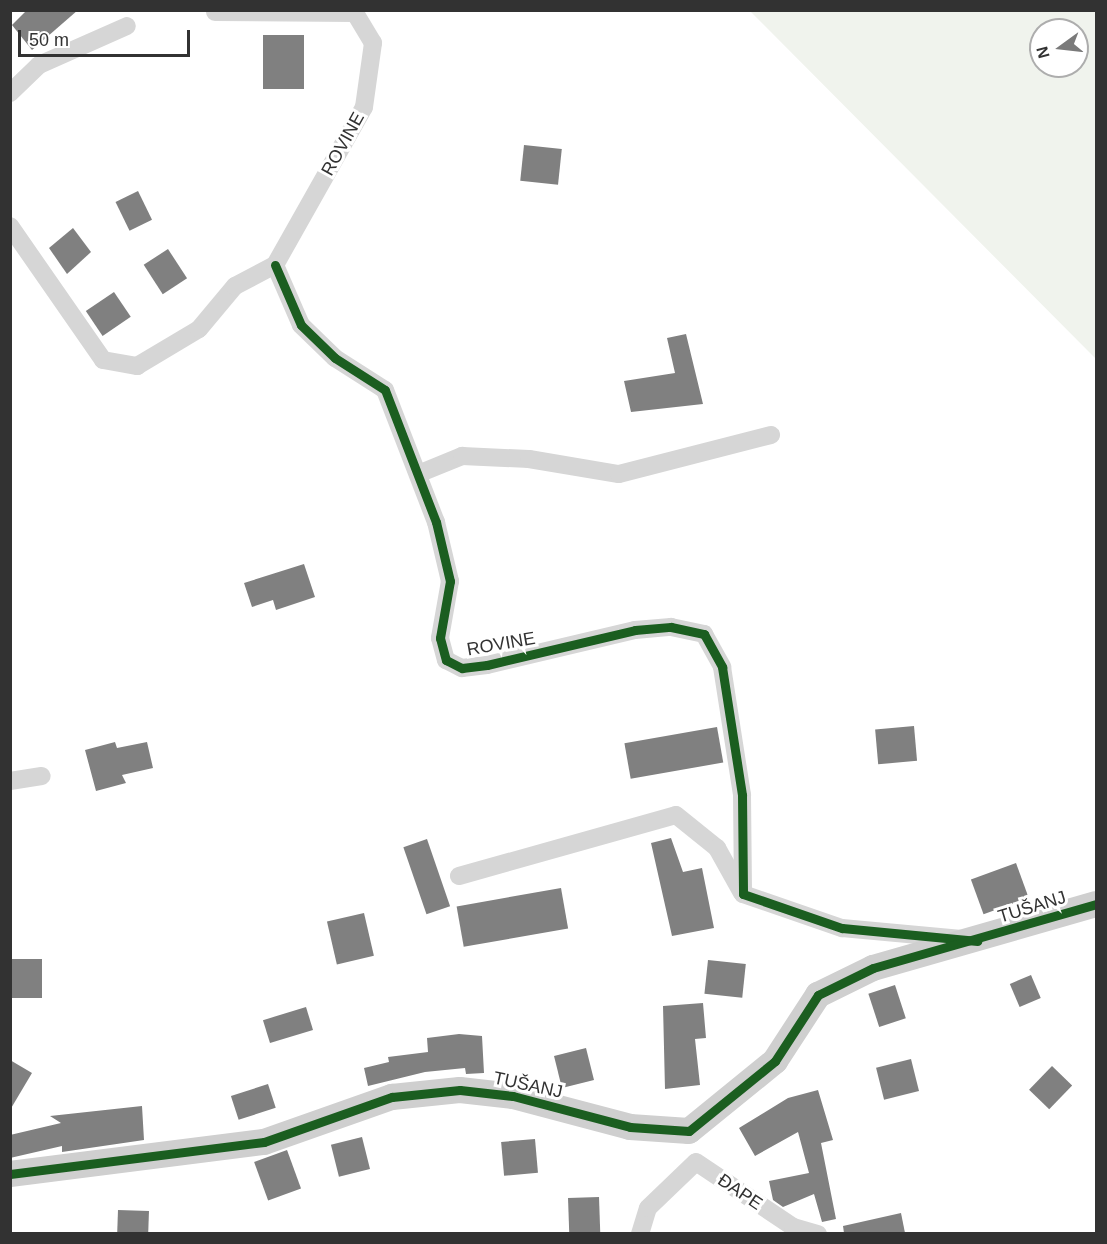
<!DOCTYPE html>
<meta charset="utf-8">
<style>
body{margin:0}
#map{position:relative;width:1107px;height:1244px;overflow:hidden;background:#fff;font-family:Arial,sans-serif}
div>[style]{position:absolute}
.green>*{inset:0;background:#f0f3ed}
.building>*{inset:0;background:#808080;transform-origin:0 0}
.street>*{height:18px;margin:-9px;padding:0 9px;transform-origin:9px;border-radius:9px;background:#d6d6d6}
.secondary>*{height:26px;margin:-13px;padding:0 13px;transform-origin:13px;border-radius:13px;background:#cfcfcf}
.cycleway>*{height:9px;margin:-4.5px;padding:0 4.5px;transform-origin:4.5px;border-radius:4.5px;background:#1b5e20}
span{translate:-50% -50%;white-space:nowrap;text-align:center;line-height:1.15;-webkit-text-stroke:6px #fff;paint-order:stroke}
.street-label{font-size:18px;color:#323232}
.frame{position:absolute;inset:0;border:12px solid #323232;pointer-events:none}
.north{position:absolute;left:1029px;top:18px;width:60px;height:60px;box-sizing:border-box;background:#fff;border:2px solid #adadad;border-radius:50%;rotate:255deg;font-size:16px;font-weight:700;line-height:24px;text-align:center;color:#323232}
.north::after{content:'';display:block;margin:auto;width:21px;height:27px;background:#7a7a7a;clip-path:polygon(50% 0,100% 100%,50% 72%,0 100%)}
.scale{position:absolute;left:18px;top:30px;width:172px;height:27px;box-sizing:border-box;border:3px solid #323232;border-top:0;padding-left:8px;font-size:18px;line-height:21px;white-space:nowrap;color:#323232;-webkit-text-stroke:4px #fff;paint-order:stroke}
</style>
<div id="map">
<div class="green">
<i style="clip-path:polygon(evenodd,750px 11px,1096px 11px,1096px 359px,750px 11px,1041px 30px,1077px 30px,1077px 66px,1041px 66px,1041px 30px)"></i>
</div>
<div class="building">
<i style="clip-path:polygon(27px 10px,78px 10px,32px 50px,12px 25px)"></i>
<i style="left:263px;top:35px;width:41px;height:54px"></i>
<i style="left:524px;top:145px;width:38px;height:36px;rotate:6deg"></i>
<i style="left:138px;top:191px;width:32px;height:25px;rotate:64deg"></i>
<i style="clip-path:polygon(73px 228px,91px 252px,67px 274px,49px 248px)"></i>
<i style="left:168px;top:249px;width:35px;height:29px;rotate:57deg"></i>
<i style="left:114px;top:292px;width:30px;height:34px;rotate:56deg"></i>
<i style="clip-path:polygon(686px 334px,703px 404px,631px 412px,624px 381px,675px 373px,667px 338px)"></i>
<i style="clip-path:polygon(304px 564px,315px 597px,276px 610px,273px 600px,252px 607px,244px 583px)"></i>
<i style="left:914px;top:726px;width:35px;height:39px;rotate:85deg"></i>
<i style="left:717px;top:727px;width:36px;height:94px;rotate:80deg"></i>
<i style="clip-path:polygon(115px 742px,117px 748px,147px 742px,153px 768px,122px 775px,126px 783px,96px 791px,85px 750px)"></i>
<i style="clip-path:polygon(671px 838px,683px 872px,702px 868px,714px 928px,672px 936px,651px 843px)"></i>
<i style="left:427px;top:839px;width:71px;height:25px;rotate:71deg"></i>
<i style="left:1016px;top:863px;width:37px;height:48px;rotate:70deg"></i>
<i style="left:561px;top:888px;width:41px;height:106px;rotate:80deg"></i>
<i style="left:364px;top:913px;width:44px;height:38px;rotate:77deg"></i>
<i style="left:10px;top:959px;width:32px;height:39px"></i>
<i style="left:708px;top:960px;width:38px;height:34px;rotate:6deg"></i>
<i style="left:1031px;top:975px;width:25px;height:23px;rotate:67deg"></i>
<i style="left:895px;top:985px;width:35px;height:28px;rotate:72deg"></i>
<i style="clip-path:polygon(703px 1003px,706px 1038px,695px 1039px,700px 1085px,665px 1089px,663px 1006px)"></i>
<i style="left:306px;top:1007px;width:24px;height:45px;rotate:73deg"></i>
<i style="clip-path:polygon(459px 1034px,482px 1036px,484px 1073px,466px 1074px,465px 1068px,425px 1072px,368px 1086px,364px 1068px,389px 1062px,388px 1057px,428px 1052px,427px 1038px)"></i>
<i style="left:586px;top:1048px;width:33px;height:33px;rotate:76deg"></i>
<i style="left:911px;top:1059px;width:33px;height:36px;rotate:76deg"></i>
<i style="clip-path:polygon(10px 1060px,32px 1073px,10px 1110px)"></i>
<i style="left:1052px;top:1066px;width:28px;height:33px;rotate:44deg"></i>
<i style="left:268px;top:1084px;width:25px;height:39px;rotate:72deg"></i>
<i style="clip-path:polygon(818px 1090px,833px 1140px,821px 1143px,836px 1219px,822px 1222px,814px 1194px,783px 1207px,773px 1200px,769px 1181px,809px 1173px,798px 1132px,755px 1156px,739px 1128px,788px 1098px)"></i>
<i style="clip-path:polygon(142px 1106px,144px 1140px,62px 1152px,62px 1146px,10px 1158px,10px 1135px,61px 1123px,50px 1116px)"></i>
<i style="left:362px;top:1137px;width:33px;height:32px;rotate:76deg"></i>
<i style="left:535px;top:1139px;width:34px;height:34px;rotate:85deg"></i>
<i style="left:287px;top:1150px;width:41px;height:35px;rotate:70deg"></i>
<i style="left:599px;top:1197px;width:36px;height:31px;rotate:88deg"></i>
<i style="left:118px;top:1210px;width:31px;height:23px;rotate:2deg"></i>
<i style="clip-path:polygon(901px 1213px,905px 1233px,844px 1233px,843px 1226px)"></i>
</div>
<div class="street">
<i style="left:10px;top:93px;width:40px;rotate:-44deg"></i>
<i style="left:39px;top:65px;width:96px;rotate:-23.9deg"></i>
<i style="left:10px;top:226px;width:163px;rotate:55.2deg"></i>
<i style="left:103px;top:360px;width:35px;rotate:10deg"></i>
<i style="left:137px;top:366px;width:72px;rotate:-30.8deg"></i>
<i style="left:199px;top:329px;width:56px;rotate:-50.1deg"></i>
<i style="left:235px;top:286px;width:45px;rotate:-27.7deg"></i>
<i style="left:275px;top:265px;width:181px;rotate:-60.6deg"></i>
<i style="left:364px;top:107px;width:65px;rotate:-82deg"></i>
<i style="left:373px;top:43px;width:35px;rotate:-121deg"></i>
<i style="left:355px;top:13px;width:140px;rotate:-179.6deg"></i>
<i style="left:275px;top:265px;width:65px;rotate:66.6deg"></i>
<i style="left:301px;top:325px;width:47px;rotate:44.1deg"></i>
<i style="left:335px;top:358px;width:59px;rotate:32.6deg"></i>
<i style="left:385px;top:390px;width:142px;rotate:68.9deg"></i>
<i style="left:436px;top:522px;width:61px;rotate:76.7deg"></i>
<i style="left:450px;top:581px;width:58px;rotate:100deg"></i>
<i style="left:440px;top:638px;width:23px;rotate:75deg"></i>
<i style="left:446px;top:660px;width:18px;rotate:27deg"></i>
<i style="left:462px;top:668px;width:25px;rotate:-7deg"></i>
<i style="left:487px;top:665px;width:152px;rotate:-13.3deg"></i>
<i style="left:635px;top:630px;width:36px;rotate:-5deg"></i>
<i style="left:671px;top:627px;width:34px;rotate:12deg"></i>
<i style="left:704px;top:634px;width:38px;rotate:61deg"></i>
<i style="left:722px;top:667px;width:130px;rotate:81.1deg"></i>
<i style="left:742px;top:795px;width:99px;rotate:89.4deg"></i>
<i style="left:743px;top:894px;width:105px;rotate:19deg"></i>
<i style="left:842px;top:928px;width:120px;rotate:5.3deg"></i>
<i style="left:418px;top:474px;width:48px;rotate:-22.2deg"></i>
<i style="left:462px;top:456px;width:67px;rotate:2.6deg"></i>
<i style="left:529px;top:459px;width:91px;rotate:9.5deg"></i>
<i style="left:619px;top:474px;width:157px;rotate:-14.4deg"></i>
<i style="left:10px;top:781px;width:32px;rotate:-9deg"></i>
<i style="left:459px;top:876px;width:225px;rotate:-15.7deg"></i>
<i style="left:676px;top:815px;width:53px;rotate:38.8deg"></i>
<i style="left:717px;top:848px;width:51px;rotate:60.9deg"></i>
<i style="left:696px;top:1162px;width:117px;rotate:33.8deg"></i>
<i style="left:793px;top:1227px;width:26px;rotate:16deg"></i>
<i style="left:640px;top:1234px;width:27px;rotate:-73deg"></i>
<i style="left:648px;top:1208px;width:66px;rotate:-43.8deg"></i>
</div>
<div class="secondary">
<i style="left:10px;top:1174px;width:256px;rotate:-7.2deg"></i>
<i style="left:264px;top:1142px;width:136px;rotate:-19.4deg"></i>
<i style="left:392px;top:1097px;width:68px;rotate:-5.9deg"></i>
<i style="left:460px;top:1090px;width:53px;rotate:6.5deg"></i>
<i style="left:513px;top:1096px;width:121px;rotate:14.8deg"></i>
<i style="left:630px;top:1127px;width:59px;rotate:3.9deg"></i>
<i style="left:689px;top:1131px;width:111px;rotate:-39.1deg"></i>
<i style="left:775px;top:1061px;width:79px;rotate:-56.9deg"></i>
<i style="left:818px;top:995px;width:61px;rotate:-26.1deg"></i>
<i style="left:873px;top:968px;width:232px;rotate:-16deg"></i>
</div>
<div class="cycleway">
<i style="left:275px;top:265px;width:65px;rotate:66.6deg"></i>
<i style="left:301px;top:325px;width:47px;rotate:44.1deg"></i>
<i style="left:335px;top:358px;width:59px;rotate:32.6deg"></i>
<i style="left:385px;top:390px;width:142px;rotate:68.9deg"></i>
<i style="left:436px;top:522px;width:61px;rotate:76.7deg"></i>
<i style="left:450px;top:581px;width:58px;rotate:100deg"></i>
<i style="left:440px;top:638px;width:23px;rotate:75deg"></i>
<i style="left:446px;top:660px;width:18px;rotate:27deg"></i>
<i style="left:462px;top:668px;width:25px;rotate:-7deg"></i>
<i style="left:487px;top:665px;width:152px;rotate:-13.3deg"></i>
<i style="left:635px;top:630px;width:36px;rotate:-5deg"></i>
<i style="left:671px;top:627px;width:34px;rotate:12deg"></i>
<i style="left:704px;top:634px;width:38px;rotate:61deg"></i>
<i style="left:722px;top:667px;width:130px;rotate:81.1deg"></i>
<i style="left:742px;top:795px;width:99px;rotate:89.4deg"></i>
<i style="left:743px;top:894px;width:105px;rotate:19deg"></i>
<i style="left:842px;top:928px;width:136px;rotate:5.5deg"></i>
<i style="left:10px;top:1174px;width:256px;rotate:-7.2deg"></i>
<i style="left:264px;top:1142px;width:136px;rotate:-19.4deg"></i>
<i style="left:392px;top:1097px;width:68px;rotate:-5.9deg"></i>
<i style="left:460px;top:1090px;width:53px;rotate:6.5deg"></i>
<i style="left:513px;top:1096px;width:121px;rotate:14.8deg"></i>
<i style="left:630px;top:1127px;width:59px;rotate:3.9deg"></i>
<i style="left:689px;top:1131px;width:111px;rotate:-39.1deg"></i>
<i style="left:775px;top:1061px;width:79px;rotate:-56.9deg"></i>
<i style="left:818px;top:995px;width:61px;rotate:-26.1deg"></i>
<i style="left:873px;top:968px;width:232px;rotate:-16deg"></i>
</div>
<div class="street-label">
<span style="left:343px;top:144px;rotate:-61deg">ROVINE</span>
<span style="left:501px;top:644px;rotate:-10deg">ROVINE</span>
<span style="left:1032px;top:907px;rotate:-17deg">TUŠANJ</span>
<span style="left:528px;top:1085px;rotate:12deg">TUŠANJ</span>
<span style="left:740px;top:1192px;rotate:34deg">ĐAPE</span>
</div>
<div class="frame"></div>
<div class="north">N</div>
<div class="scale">50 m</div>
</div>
